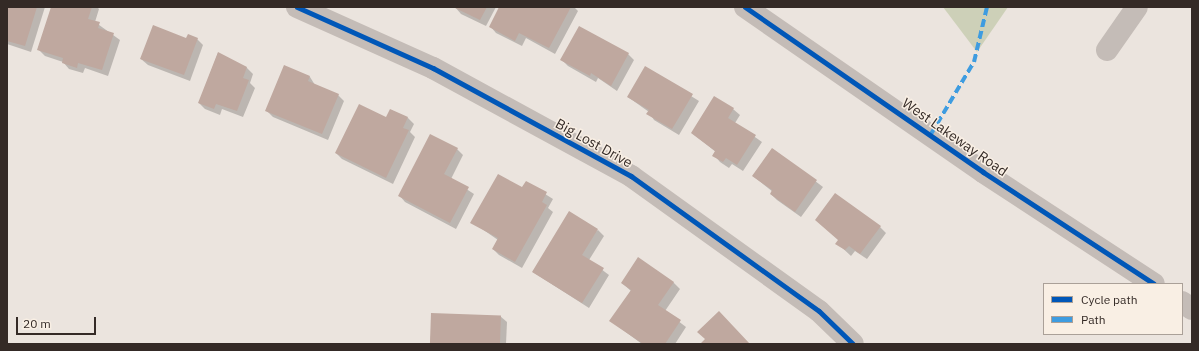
<!DOCTYPE html>
<style>
body{margin:0}
#map{position:relative;width:1199px;height:351px;overflow:hidden;background:#ebe4de;font-family:"IBM Plex Sans",sans-serif}
div>[style]{position:absolute}
.green>*{inset:0;background:#cdd0b8}
.shadow>*{inset:0;background:#0003}
.building>*{inset:0;background:#bfa89f;transform-origin:0 0}
.minor>*{height:22px;margin:-11px;padding:0 11px;transform-origin:11px;border-radius:11px;background:#c4bcb7}
.quiet>*{height:4px;margin-top:-2px;transform-origin:0;background:repeating-linear-gradient(90deg,#3e9ce0 0 8px,transparent 0 12px)}
.cycleway>*{height:5px;margin:-2.5px;padding:0 2.5px;transform-origin:2.5px;border-radius:2.5px;background:#0057b8}
span{translate:-50% -50%;white-space:nowrap;text-align:center;line-height:1.15;-webkit-text-stroke:3px #f9efe4;paint-order:stroke}
.street-label{font-size:14px;color:#342a26}
.frame{position:absolute;inset:0;border:8px solid #342a26;pointer-events:none}
.legend{position:absolute;left:1043px;top:283px;width:140px;height:52px;box-sizing:border-box;background:#f9efe4;border:1px solid #aaa098;margin:0;padding:5px 7px;list-style:none;font-size:12px;color:#342a26}
.legend li{display:flex;align-items:center;gap:8px;height:20px}
.legend b{width:20px;border:1px solid #aaa098}
.scale{position:absolute;left:16px;top:317px;width:80px;height:18px;box-sizing:border-box;border:2px solid #342a26;border-top:0;padding-left:5px;font-size:12px;line-height:14px;white-space:nowrap;color:#342a26;-webkit-text-stroke:3px #f9efe4;paint-order:stroke}
</style>
<div id="map">
<div class="green">
<i style="clip-path:polygon(943px 7px,1008px 7px,977px 52px)"></i>
</div>
<div class="shadow">
<i style="clip-path:polygon(7px 7px,45px 7px,31px 52px,7px 44px)"></i>
<i style="clip-path:polygon(52px 7px,97px 7px,99px 9px,95px 22px,120px 40px,108px 76px,85px 68px,83px 73px,69px 69px,63px 62px,45px 56px,38px 49px)"></i>
<i style="clip-path:polygon(455px 7px,496px 7px,486px 26px,461px 14px)"></i>
<i style="clip-path:polygon(500px 7px,574px 7px,578px 11px,555px 54px,526px 38px,522px 46px,496px 33px,490px 26px)"></i>
<i style="clip-path:polygon(187px 39px,197px 39px,203px 45px,190px 81px,148px 65px,141px 59px)"></i>
<i style="clip-path:polygon(218px 53px,247px 68px,253px 74px,250px 83px,255px 88px,243px 117px,222px 109px,220px 115px,205px 109px,199px 103px)"></i>
<i style="clip-path:polygon(628px 54px,634px 60px,617px 91px,598px 78px,596px 82px,568px 66px,562px 60px)"></i>
<i style="clip-path:polygon(285px 67px,310px 77px,315px 85px,338px 95px,344px 101px,328px 140px,273px 117px,267px 111px)"></i>
<i style="clip-path:polygon(646px 68px,699px 101px,679px 135px,654px 120px,649px 112px,628px 97px)"></i>
<i style="clip-path:polygon(733px 109px,740px 115px,735px 123px,762px 142px,743px 171px,732px 164px,729px 168px,720px 162px,714px 155px,716px 152px,692px 133px)"></i>
<i style="clip-path:polygon(391px 110px,408px 118px,414px 124px,410px 132px,415px 137px,393px 184px,342px 159px,336px 153px,387px 118px)"></i>
<i style="clip-path:polygon(457px 149px,463px 155px,451px 179px,474px 194px,456px 229px,405px 202px,399px 195px)"></i>
<i style="clip-path:polygon(773px 149px,823px 187px,801px 217px,777px 200px,771px 194px,773px 192px,753px 176px)"></i>
<i style="clip-path:polygon(526px 182px,553px 199px,548px 208px,553px 212px,522px 268px,499px 255px,493px 249px,498px 240px,472px 222px,522px 188px)"></i>
<i style="clip-path:polygon(880px 227px,886px 233px,867px 259px,855px 251px,851px 256px,837px 243px)"></i>
<i style="clip-path:polygon(598px 230px,604px 236px,589px 260px,609px 275px,589px 308px,533px 272px)"></i>
<i style="clip-path:polygon(673px 282px,680px 289px,665px 311px,686px 327px,675px 344px,642px 344px,611px 321px,631px 291px,622px 283px)"></i>
<i style="clip-path:polygon(500px 316px,507px 322px,506px 344px,431px 344px)"></i>
</div>
<div class="building">
<i style="clip-path:polygon(7px 7px,37px 7px,25px 46px,7px 41px)"></i>
<i style="clip-path:polygon(51px 7px,92px 7px,88px 19px,100px 22px,98px 28px,114px 33px,102px 70px,78px 63px,77px 68px,62px 63px,63px 58px,37px 50px)"></i>
<i style="clip-path:polygon(453px 7px,487px 7px,480px 20px)"></i>
<i style="clip-path:polygon(499px 7px,571px 7px,549px 48px,519px 33px,515px 41px,489px 27px)"></i>
<i style="clip-path:polygon(153px 25px,186px 38px,188px 34px,198px 38px,184px 75px,140px 59px)"></i>
<i style="clip-path:polygon(579px 26px,629px 53px,611px 86px,591px 73px,590px 76px,560px 60px)"></i>
<i style="clip-path:polygon(218px 52px,247px 67px,243px 78px,249px 80px,237px 111px,216px 104px,214px 109px,198px 103px)"></i>
<i style="clip-path:polygon(284px 65px,310px 76px,308px 81px,339px 94px,322px 134px,265px 111px)"></i>
<i style="clip-path:polygon(645px 66px,693px 94px,672px 129px,646px 114px,649px 110px,627px 97px)"></i>
<i style="clip-path:polygon(714px 96px,734px 108px,728px 118px,756px 135px,737px 165px,726px 158px,723px 162px,712px 156px,715px 151px,691px 133px)"></i>
<i style="clip-path:polygon(359px 104px,386px 117px,390px 109px,408px 117px,403px 128px,409px 130px,386px 178px,335px 153px)"></i>
<i style="clip-path:polygon(430px 134px,458px 148px,444px 174px,469px 187px,450px 223px,398px 196px)"></i>
<i style="clip-path:polygon(772px 148px,817px 180px,795px 212px,770px 194px,772px 190px,752px 176px)"></i>
<i style="clip-path:polygon(498px 174px,522px 187px,526px 181px,547px 192px,542px 202px,547px 205px,515px 262px,492px 249px,498px 238px,470px 223px)"></i>
<i style="clip-path:polygon(835px 193px,881px 226px,860px 254px,849px 246px,845px 250px,835px 244px,838px 240px,815px 220px)"></i>
<i style="clip-path:polygon(569px 211px,598px 229px,582px 255px,604px 268px,582px 303px,532px 272px)"></i>
<i style="clip-path:polygon(638px 257px,674px 282px,658px 305px,681px 320px,665px 344px,643px 344px,609px 321px,631px 290px,621px 283px)"></i>
<i style="clip-path:polygon(719px 311px,750px 344px,700px 344px,705px 339px,697px 332px)"></i>
<i style="left:431px;top:313px;width:70px;height:31px;rotate:2deg"></i>
</div>
<div class="minor">
<i style="left:297px;top:7px;width:149px;rotate:24.2deg"></i>
<i style="left:433px;top:68px;width:226px;rotate:28.6deg"></i>
<i style="left:631px;top:176px;width:231px;rotate:35.7deg"></i>
<i style="left:819px;top:311px;width:47px;rotate:44.1deg"></i>
<i style="left:745px;top:7px;width:290px;rotate:34.7deg"></i>
<i style="left:983px;top:172px;width:204px;rotate:33.2deg"></i>
<i style="left:1107px;top:50px;width:52px;rotate:-55.1deg"></i>
<i style="left:1182px;top:302px;width:12px;rotate:35deg"></i>
</div>
<div class="quiet">
<i style="left:931px;top:134px;width:84px;rotate:-59.2deg"></i>
<i style="left:974px;top:62px;width:57px;rotate:-76.7deg"></i>
</div>
<div class="cycleway">
<i style="left:297px;top:7px;width:149px;rotate:24.2deg"></i>
<i style="left:433px;top:68px;width:226px;rotate:28.6deg"></i>
<i style="left:631px;top:176px;width:231px;rotate:35.7deg"></i>
<i style="left:819px;top:311px;width:47px;rotate:44.1deg"></i>
<i style="left:745px;top:7px;width:290px;rotate:34.7deg"></i>
<i style="left:983px;top:172px;width:204px;rotate:33.2deg"></i>
</div>
<div class="street-label">
<span style="left:955px;top:137px;rotate:35deg">West Lakeway Road</span>
<span style="left:594px;top:143px;rotate:29deg">Big Lost Drive</span>
</div>
<div class="frame"></div>
<ul class="legend">
<li><b style="height:5px;background:#0057b8"></b>Cycle path</li>
<li><b style="height:5px;background:#3e9ce0"></b>Path</li>
</ul>
<div class="scale">20 m</div>
</div>
